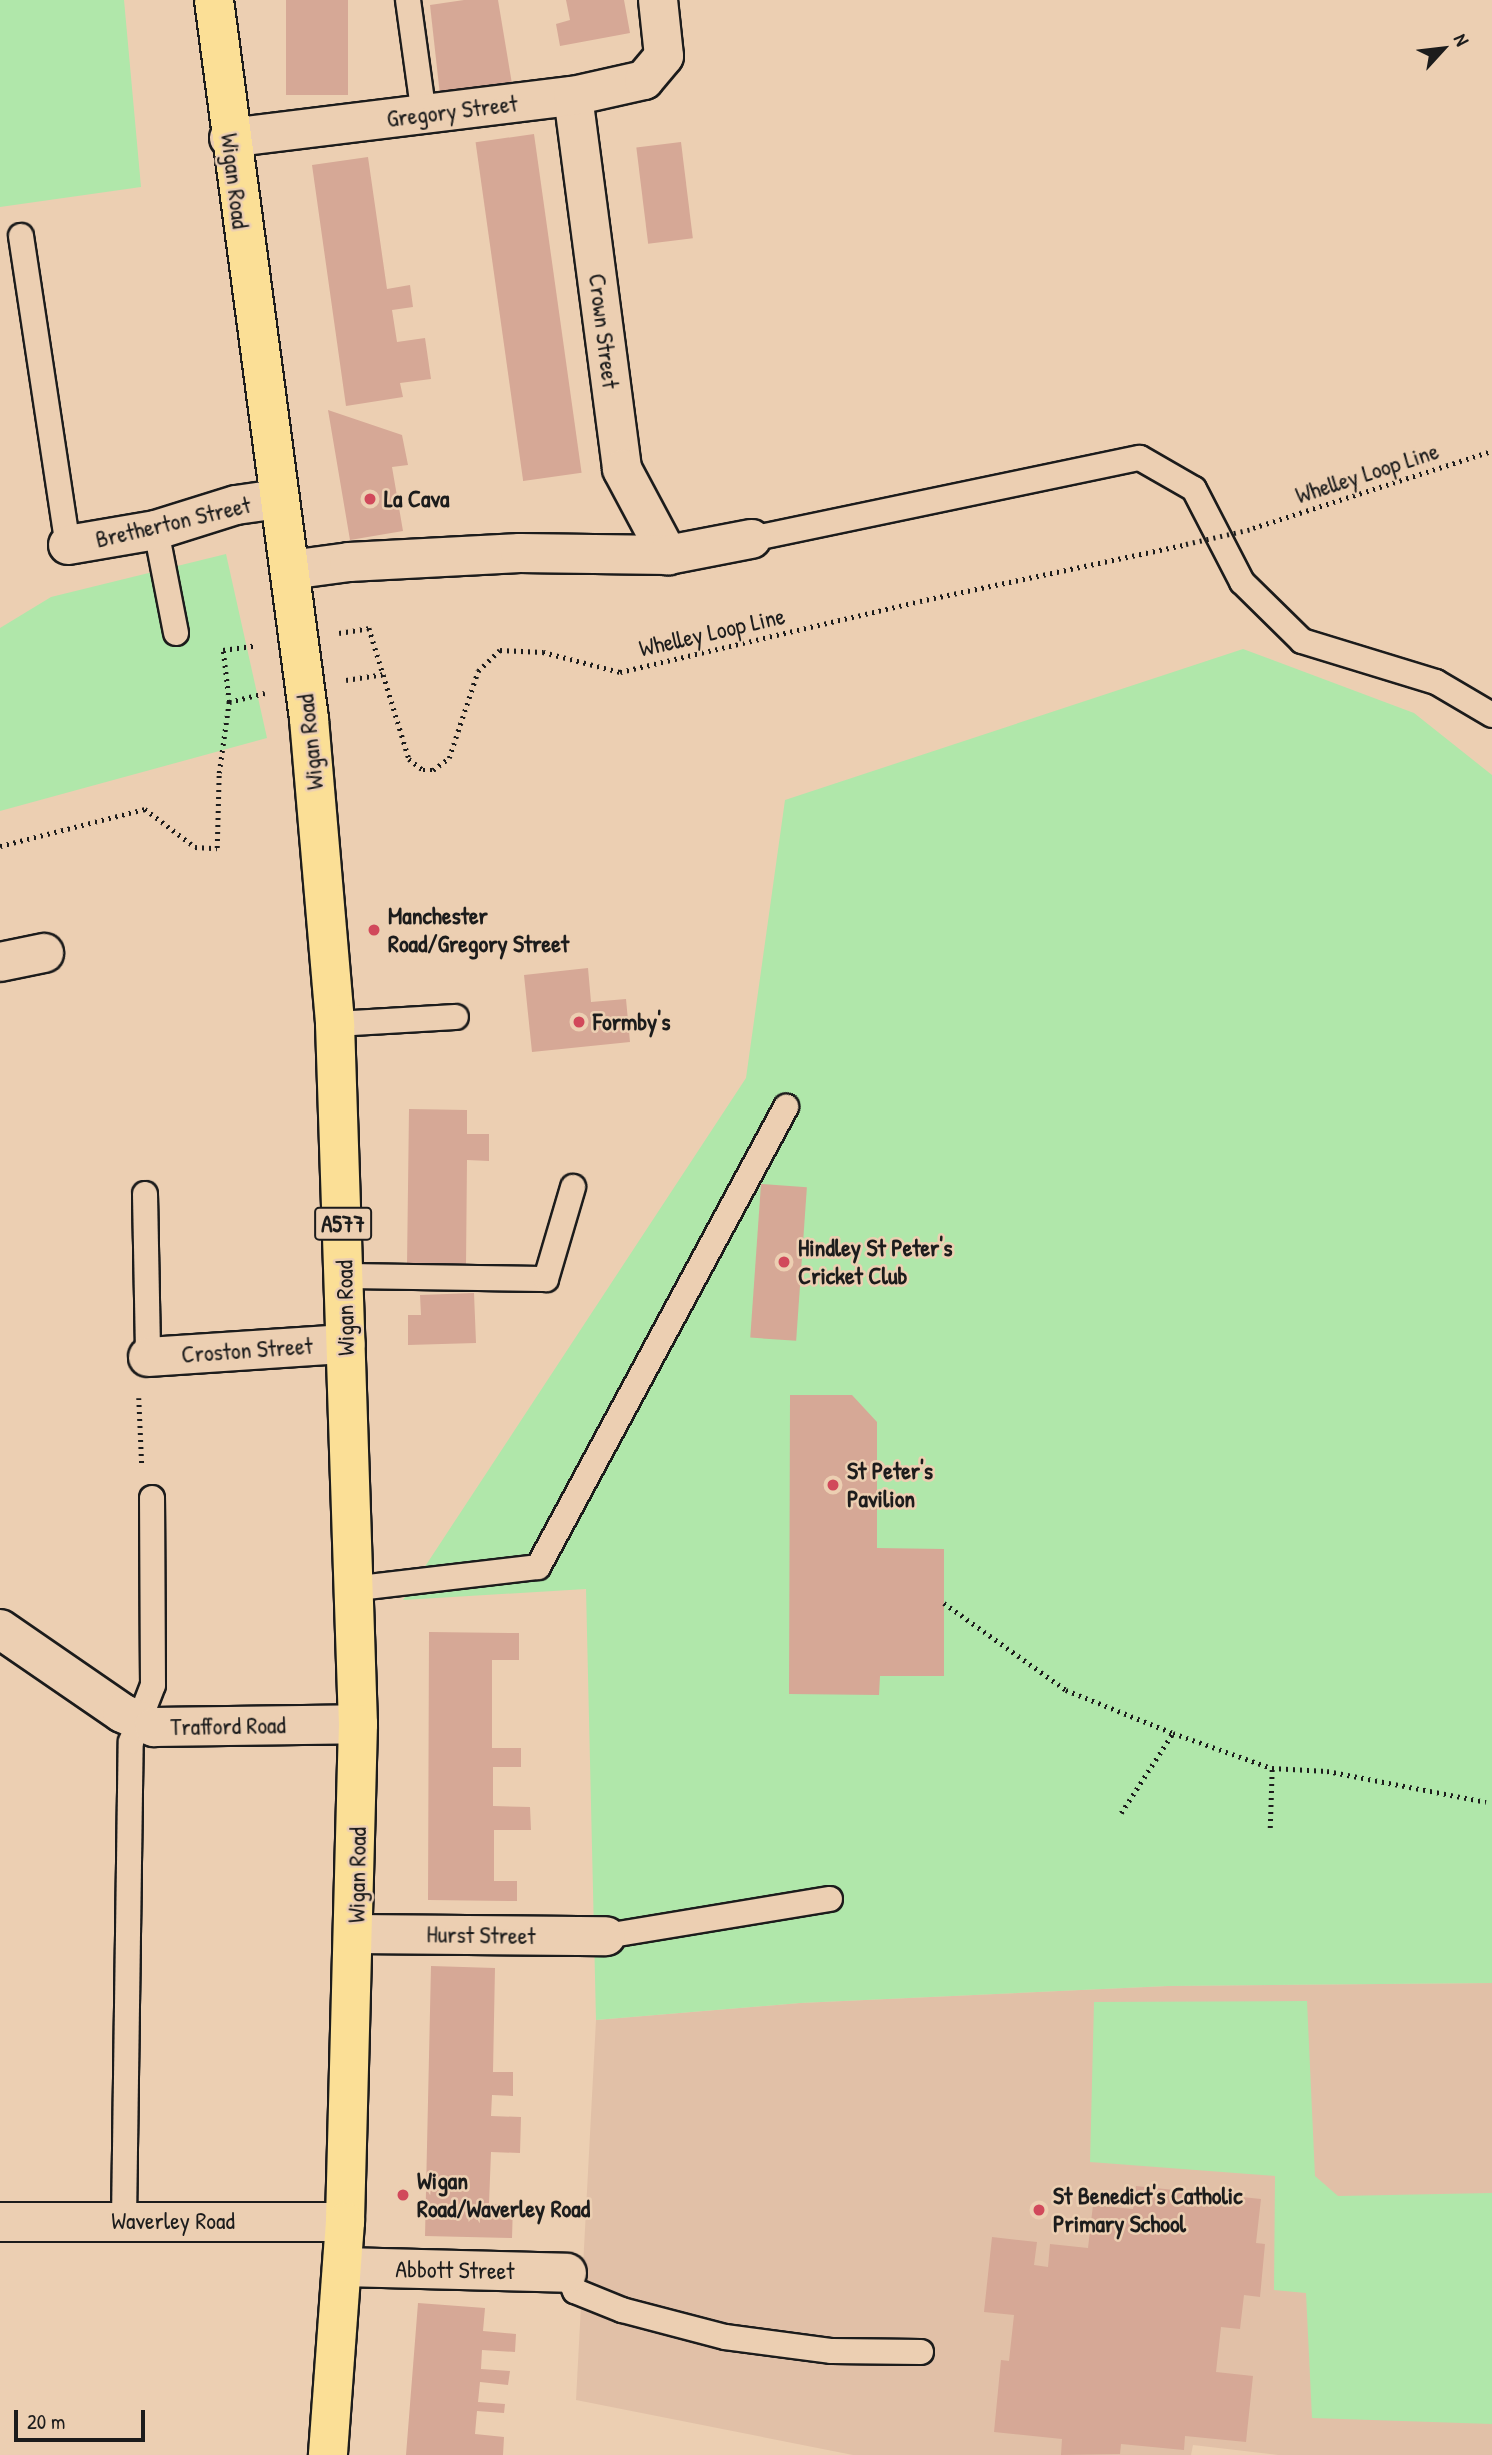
<!DOCTYPE html>
<style>
body{margin:0}
#map{position:relative;width:1492px;height:2455px;overflow:hidden;background:#eccfb2;font-family:"Patrick Hand",sans-serif}
div>[style]{position:absolute}
.built>*{inset:0;background:#e1c0a7}
.green>*{inset:0;background:#b0e7aa}
.building>*{inset:0;background:#d6a896;transform-origin:0 0}
.path>*{height:4.5px;margin-top:-2.25px;transform-origin:0;background:repeating-linear-gradient(90deg,#1c1c1c 0 2px,transparent 0 7px)}
.roads{filter:drop-shadow(2px 0 #1c1c1c) drop-shadow(-2px 0 #1c1c1c) drop-shadow(0 2px #1c1c1c) drop-shadow(0 -2px #1c1c1c)}
.service>*{height:24px;margin:-12px;padding:0 12px;transform-origin:12px;border-radius:12px;background:#eccfb2}
.minor>*{height:38px;margin:-19px;padding:0 19px;transform-origin:19px;border-radius:19px;background:#eccfb2}
.trunk>*{height:38px;margin:-19px;padding:0 19px;transform-origin:19px;border-radius:19px;background:#fbdf96}
.path-bridge>*{height:4.5px;margin-top:-2.25px;transform-origin:0;background:repeating-linear-gradient(90deg,#1c1c1c 0 2px,transparent 0 7px)}
.dots>*{width:19px;height:19px;translate:-50% -50%;box-sizing:border-box;border:4px solid #eccfb2;border-radius:50%}
span{translate:-50% -50%;white-space:nowrap;text-align:center;line-height:1.15;-webkit-text-stroke:5px #eccfb2;paint-order:stroke}
.shield-label span{padding:2px 5px;background:#eccfb2;border:2px solid;border-radius:5px;-webkit-text-stroke-width:0}
.shield-label{font-size:23px;color:#1c1c1c;font-weight:700}
.street-label{font-size:24px;color:#1c1c1c}
.poi-label{font-size:24px;color:#1c1c1c;font-weight:700}
.left{translate:0 -50%;text-align:left}
.north{position:absolute;left:1408px;top:14px;width:70px;height:70px;-webkit-text-stroke:5px #eccfb2;paint-order:stroke;rotate:63deg;font-size:19px;font-weight:700;line-height:28px;text-align:center;color:#1c1c1c}
.north::after{content:'';display:block;margin:auto;width:24px;height:32px;background:#1c1c1c;clip-path:polygon(50% 0,100% 100%,50% 72%,0 100%)}
.scale{position:absolute;left:14px;top:2410px;width:131px;height:32px;box-sizing:border-box;border:4px solid #1c1c1c;border-top:0;padding-left:9px;font-size:21px;line-height:24px;white-space:nowrap;color:#1c1c1c;-webkit-text-stroke:5px #eccfb2;paint-order:stroke}
</style>
<div id="map">
<div class="built">
<i style="clip-path:polygon(1492px 1983px,1492px 2455px,1278px 2455px,1193px 2445px,1191px 2455px,853px 2455px,576px 2400px,596px 2020px,800px 2003px,1168px 1986px)"></i>
</div>
<div class="green">
<i style="clip-path:polygon(0 0,124px 0,141px 187px,0 207px)"></i>
<i style="clip-path:polygon(226px 554px,267px 738px,0 811px,0 628px,51px 597px)"></i>
<i style="clip-path:polygon(1243px 649px,1414px 713px,1492px 775px,1492px 1983px,1168px 1986px,800px 2003px,596px 2020px,586px 1589px,403px 1600px,746px 1078px,785px 800px)"></i>
<i style="clip-path:polygon(1307px 2001px,1315px 2176px,1338px 2196px,1492px 2193px,1492px 2424px,1312px 2418px,1306px 2293px,1274px 2290px,1275px 2176px,1090px 2162px,1094px 2002px)"></i>
</div>
<div class="building">
<i style="left:286px;top:0;width:62px;height:95px"></i>
<i style="clip-path:polygon(464px 0,498px 0,512px 84px,440px 95px,430px 5px)"></i>
<i style="clip-path:polygon(566px 0,624px 0,630px 33px,560px 46px,556px 24px,570px 20px)"></i>
<i style="left:534px;top:134px;width:342px;height:59px;rotate:82deg"></i>
<i style="left:681px;top:142px;width:97px;height:45px;rotate:83deg"></i>
<i style="clip-path:polygon(368px 157px,387px 289px,410px 285px,413px 307px,392px 310px,397px 342px,425px 338px,431px 379px,400px 383px,403px 397px,346px 406px,312px 165px)"></i>
<i style="clip-path:polygon(328px 410px,402px 435px,408px 465px,392px 467px,403px 531px,350px 540px)"></i>
<i style="clip-path:polygon(588px 968px,591px 1002px,626px 999px,630px 1042px,532px 1052px,524px 975px)"></i>
<i style="clip-path:polygon(409px 1109px,467px 1110px,467px 1134px,489px 1134px,489px 1161px,467px 1160px,466px 1266px,407px 1265px)"></i>
<i style="left:761px;top:1184px;width:46px;height:154px;rotate:4deg"></i>
<i style="clip-path:polygon(474px 1293px,476px 1343px,408px 1345px,408px 1315px,421px 1315px,420px 1295px)"></i>
<i style="clip-path:polygon(790px 1395px,852px 1395px,877px 1422px,877px 1548px,944px 1549px,944px 1676px,880px 1676px,879px 1695px,789px 1694px)"></i>
<i style="clip-path:polygon(429px 1632px,519px 1633px,519px 1660px,492px 1660px,492px 1748px,521px 1748px,521px 1767px,493px 1767px,493px 1806px,530px 1807px,531px 1830px,494px 1830px,494px 1881px,517px 1881px,517px 1901px,428px 1900px)"></i>
<i style="clip-path:polygon(431px 1966px,495px 1968px,493px 2072px,513px 2072px,513px 2096px,492px 2095px,491px 2116px,521px 2117px,520px 2153px,491px 2152px,489px 2204px,513px 2205px,512px 2238px,425px 2236px)"></i>
<i style="clip-path:polygon(1136px 2186px,1261px 2199px,1256px 2243px,1265px 2244px,1260px 2297px,1244px 2295px,1240px 2329px,1221px 2327px,1216px 2372px,1253px 2376px,1246px 2442px,1185px 2436px,1184px 2450px,1121px 2444px,1120px 2454px,1061px 2455px,1062px 2439px,994px 2432px,1001px 2360px,1009px 2361px,1014px 2315px,984px 2312px,992px 2237px,1037px 2242px,1034px 2265px,1048px 2267px,1050px 2244px,1088px 2248px,1093px 2205px,1133px 2209px)"></i>
<i style="clip-path:polygon(418px 2303px,485px 2308px,483px 2331px,516px 2334px,515px 2352px,482px 2350px,481px 2369px,510px 2371px,508px 2385px,480px 2382px,478px 2402px,505px 2404px,504px 2413px,477px 2411px,475px 2434px,504px 2437px,503px 2455px,406px 2455px)"></i>
</div>
<div class="path">
<i style="left:1253px;top:528px;width:251px;rotate:-17.9deg"></i>
<i style="left:339px;top:633px;width:30px;rotate:-9deg"></i>
<i style="left:369px;top:628px;width:137px;rotate:73deg"></i>
<i style="left:409px;top:759px;width:18px;rotate:38deg"></i>
<i style="left:423px;top:770px;width:10px"></i>
<i style="left:433px;top:770px;width:20px;rotate:-37deg"></i>
<i style="left:449px;top:758px;width:92px;rotate:-71.6deg"></i>
<i style="left:478px;top:671px;width:30px;rotate:-44deg"></i>
<i style="left:500px;top:650px;width:43px;rotate:2.7deg"></i>
<i style="left:543px;top:652px;width:80px;rotate:14.6deg"></i>
<i style="left:620px;top:672px;width:308px;rotate:-13.3deg"></i>
<i style="left:920px;top:601px;width:269px;rotate:-12deg"></i>
<i style="left:346px;top:680px;width:37px;rotate:-9deg"></i>
<i style="left:229px;top:702px;width:37px;rotate:-14deg"></i>
<i style="left:0;top:846px;width:150px;rotate:-14.3deg"></i>
<i style="left:145px;top:809px;width:63px;rotate:37.2deg"></i>
<i style="left:195px;top:847px;width:22px;rotate:3deg"></i>
<i style="left:217px;top:848px;width:75px;rotate:-88.5deg"></i>
<i style="left:219px;top:773px;width:72px;rotate:-82deg"></i>
<i style="left:229px;top:702px;width:52px;rotate:-96.6deg"></i>
<i style="left:223px;top:650px;width:34px;rotate:-8deg"></i>
<i style="left:139px;top:1398px;width:68px;rotate:87.5deg"></i>
<i style="left:944px;top:1603px;width:150px;rotate:35.5deg"></i>
<i style="left:1066px;top:1690px;width:115px;rotate:21.9deg"></i>
<i style="left:1173px;top:1733px;width:105px;rotate:19.5deg"></i>
<i style="left:1272px;top:1768px;width:55px;rotate:3.1deg"></i>
<i style="left:1327px;top:1771px;width:162px;rotate:11deg"></i>
<i style="left:1121px;top:1813px;width:95px;rotate:-57deg"></i>
<i style="left:1270px;top:1828px;width:60px;rotate:-88.1deg"></i>
</div>
<div class="roads">
<div class="service">
<i style="left:408px;top:0;width:116px;rotate:82.1deg"></i>
<i style="left:21px;top:236px;width:313px;rotate:81.4deg"></i>
<i style="left:156px;top:530px;width:105px;rotate:79deg"></i>
<i style="left:751px;top:539px;width:397px;rotate:-11.8deg"></i>
<i style="left:1140px;top:458px;width:62px;rotate:29.9deg"></i>
<i style="left:1194px;top:489px;width:105px;rotate:62.7deg"></i>
<i style="left:1242px;top:582px;width:84px;rotate:44.5deg"></i>
<i style="left:1302px;top:641px;width:140px;rotate:17deg"></i>
<i style="left:1436px;top:682px;width:65px;rotate:30.5deg"></i>
<i style="left:335px;top:1024px;width:121px;rotate:-3.3deg"></i>
<i style="left:145px;top:1194px;width:163px;rotate:88.9deg"></i>
<i style="left:345px;top:1276px;width:201px;rotate:0.9deg"></i>
<i style="left:546px;top:1279px;width:96px;rotate:-73.6deg"></i>
<i style="left:351px;top:1589px;width:188px;rotate:-6.7deg"></i>
<i style="left:538px;top:1567px;width:523px;rotate:-61.67deg"></i>
<i style="left:606px;top:1936px;width:227px;rotate:-9.4deg"></i>
<i style="left:124px;top:2221px;width:479px;rotate:-89.2deg"></i>
<i style="left:131px;top:1742px;width:61px;rotate:-68.9deg"></i>
<i style="left:153px;top:1685px;width:187px;rotate:-90.3deg"></i>
<i style="left:567px;top:2273px;width:20px;rotate:66deg"></i>
<i style="left:575px;top:2291px;width:51px;rotate:22deg"></i>
<i style="left:622px;top:2310px;width:106px;rotate:14.7deg"></i>
<i style="left:725px;top:2337px;width:108px;rotate:7.5deg"></i>
<i style="left:832px;top:2351px;width:89px;rotate:0.6deg"></i>
</div>
<div class="minor">
<i style="left:573px;top:96px;width:376px;rotate:82.5deg"></i>
<i style="left:622px;top:469px;width:98px;rotate:61.9deg"></i>
<i style="left:229px;top:138px;width:347px;rotate:-7deg"></i>
<i style="left:573px;top:96px;width:73px;rotate:-12.7deg"></i>
<i style="left:644px;top:80px;width:31px;rotate:-50deg"></i>
<i style="left:664px;top:56px;width:56px;rotate:-96.1deg"></i>
<i style="left:68px;top:545px;width:89px;rotate:-9.7deg"></i>
<i style="left:156px;top:530px;width:84px;rotate:-17.4deg"></i>
<i style="left:236px;top:505px;width:42px;rotate:-8.1deg"></i>
<i style="left:290px;top:570px;width:60px;rotate:-7.7deg"></i>
<i style="left:349px;top:562px;width:171px;rotate:-3deg"></i>
<i style="left:520px;top:553px;width:148px;rotate:0.8deg"></i>
<i style="left:668px;top:555px;width:85px;rotate:-10.9deg"></i>
<i style="left:0;top:962px;width:45px;rotate:-11.6deg"></i>
<i style="left:148px;top:1357px;width:198px;rotate:-3.8deg"></i>
<i style="left:0;top:1629px;width:148px;rotate:34.5deg"></i>
<i style="left:122px;top:1713px;width:35px;rotate:24deg"></i>
<i style="left:154px;top:1727px;width:204px;rotate:-0.8deg"></i>
<i style="left:356px;top:1934px;width:250px;rotate:0.5deg"></i>
<i style="left:0;top:2222px;width:345px"></i>
<i style="left:343px;top:2267px;width:224px;rotate:1.5deg"></i>
</div>
<div class="trunk">
<i style="left:214px;top:0;width:725px;rotate:82.47deg"></i>
<i style="left:309px;top:719px;width:306px;rotate:85.1deg"></i>
<i style="left:335px;top:1024px;width:700px;rotate:88.12deg"></i>
<i style="left:358px;top:1724px;width:498px;rotate:91.5deg"></i>
<i style="left:345px;top:2222px;width:234px;rotate:94.2deg"></i>
</div>
</div>
<div class="path-bridge">
<i style="left:1186px;top:544px;width:68px;rotate:-12.8deg"></i>
</div>
<div class="dots">
<i style="left:370px;top:499px;background:#d1495b"></i>
<i style="left:374px;top:930px;background:#d1495b"></i>
<i style="left:579px;top:1022px;background:#d1495b"></i>
<i style="left:784px;top:1262px;background:#d1495b"></i>
<i style="left:833px;top:1485px;background:#d1495b"></i>
<i style="left:403px;top:2195px;background:#d1495b"></i>
<i style="left:1039px;top:2210px;background:#d1495b"></i>
</div>
<div class="shield-label">
<span style="left:343px;top:1224px">A577</span>
</div>
<div class="street-label">
<span style="left:452px;top:111px;rotate:-7deg">Gregory Street</span>
<span style="left:235px;top:181px;rotate:83deg">Wigan Road</span>
<span style="left:604px;top:331px;rotate:83deg">Crown Street</span>
<span style="left:1367px;top:473px;rotate:-18deg">Whelley Loop Line</span>
<span style="left:173px;top:522px;rotate:-13deg">Bretherton Street</span>
<span style="left:712px;top:632px;rotate:-13deg">Whelley Loop Line</span>
<span style="left:310px;top:742px;rotate:-96deg">Wigan Road</span>
<span style="left:345px;top:1308px;rotate:-91deg">Wigan Road</span>
<span style="left:247px;top:1350px;rotate:-4deg">Croston Street</span>
<span style="left:228px;top:1726px;rotate:-1deg">Trafford Road</span>
<span style="left:357px;top:1875px;rotate:-89deg">Wigan Road</span>
<span style="left:481px;top:1935px;rotate:1deg">Hurst Street</span>
<span style="left:173px;top:2221px">Waverley Road</span>
<span style="left:455px;top:2270px;rotate:1deg">Abbott Street</span>
</div>
<div class="poi-label">
<span class="left" style="left:384px;top:499px">La Cava</span>
<span class="left" style="left:388px;top:930px">Manchester<br>Road/Gregory Street</span>
<span class="left" style="left:593px;top:1022px">Formby's</span>
<span class="left" style="left:798px;top:1262px">Hindley St Peter's<br>Cricket Club</span>
<span class="left" style="left:847px;top:1485px">St Peter's<br>Pavilion</span>
<span class="left" style="left:417px;top:2195px">Wigan<br>Road/Waverley Road</span>
<span class="left" style="left:1053px;top:2210px">St Benedict's Catholic<br>Primary School</span>
</div>
<div class="north">N</div>
<div class="scale">20 m</div>
</div>
